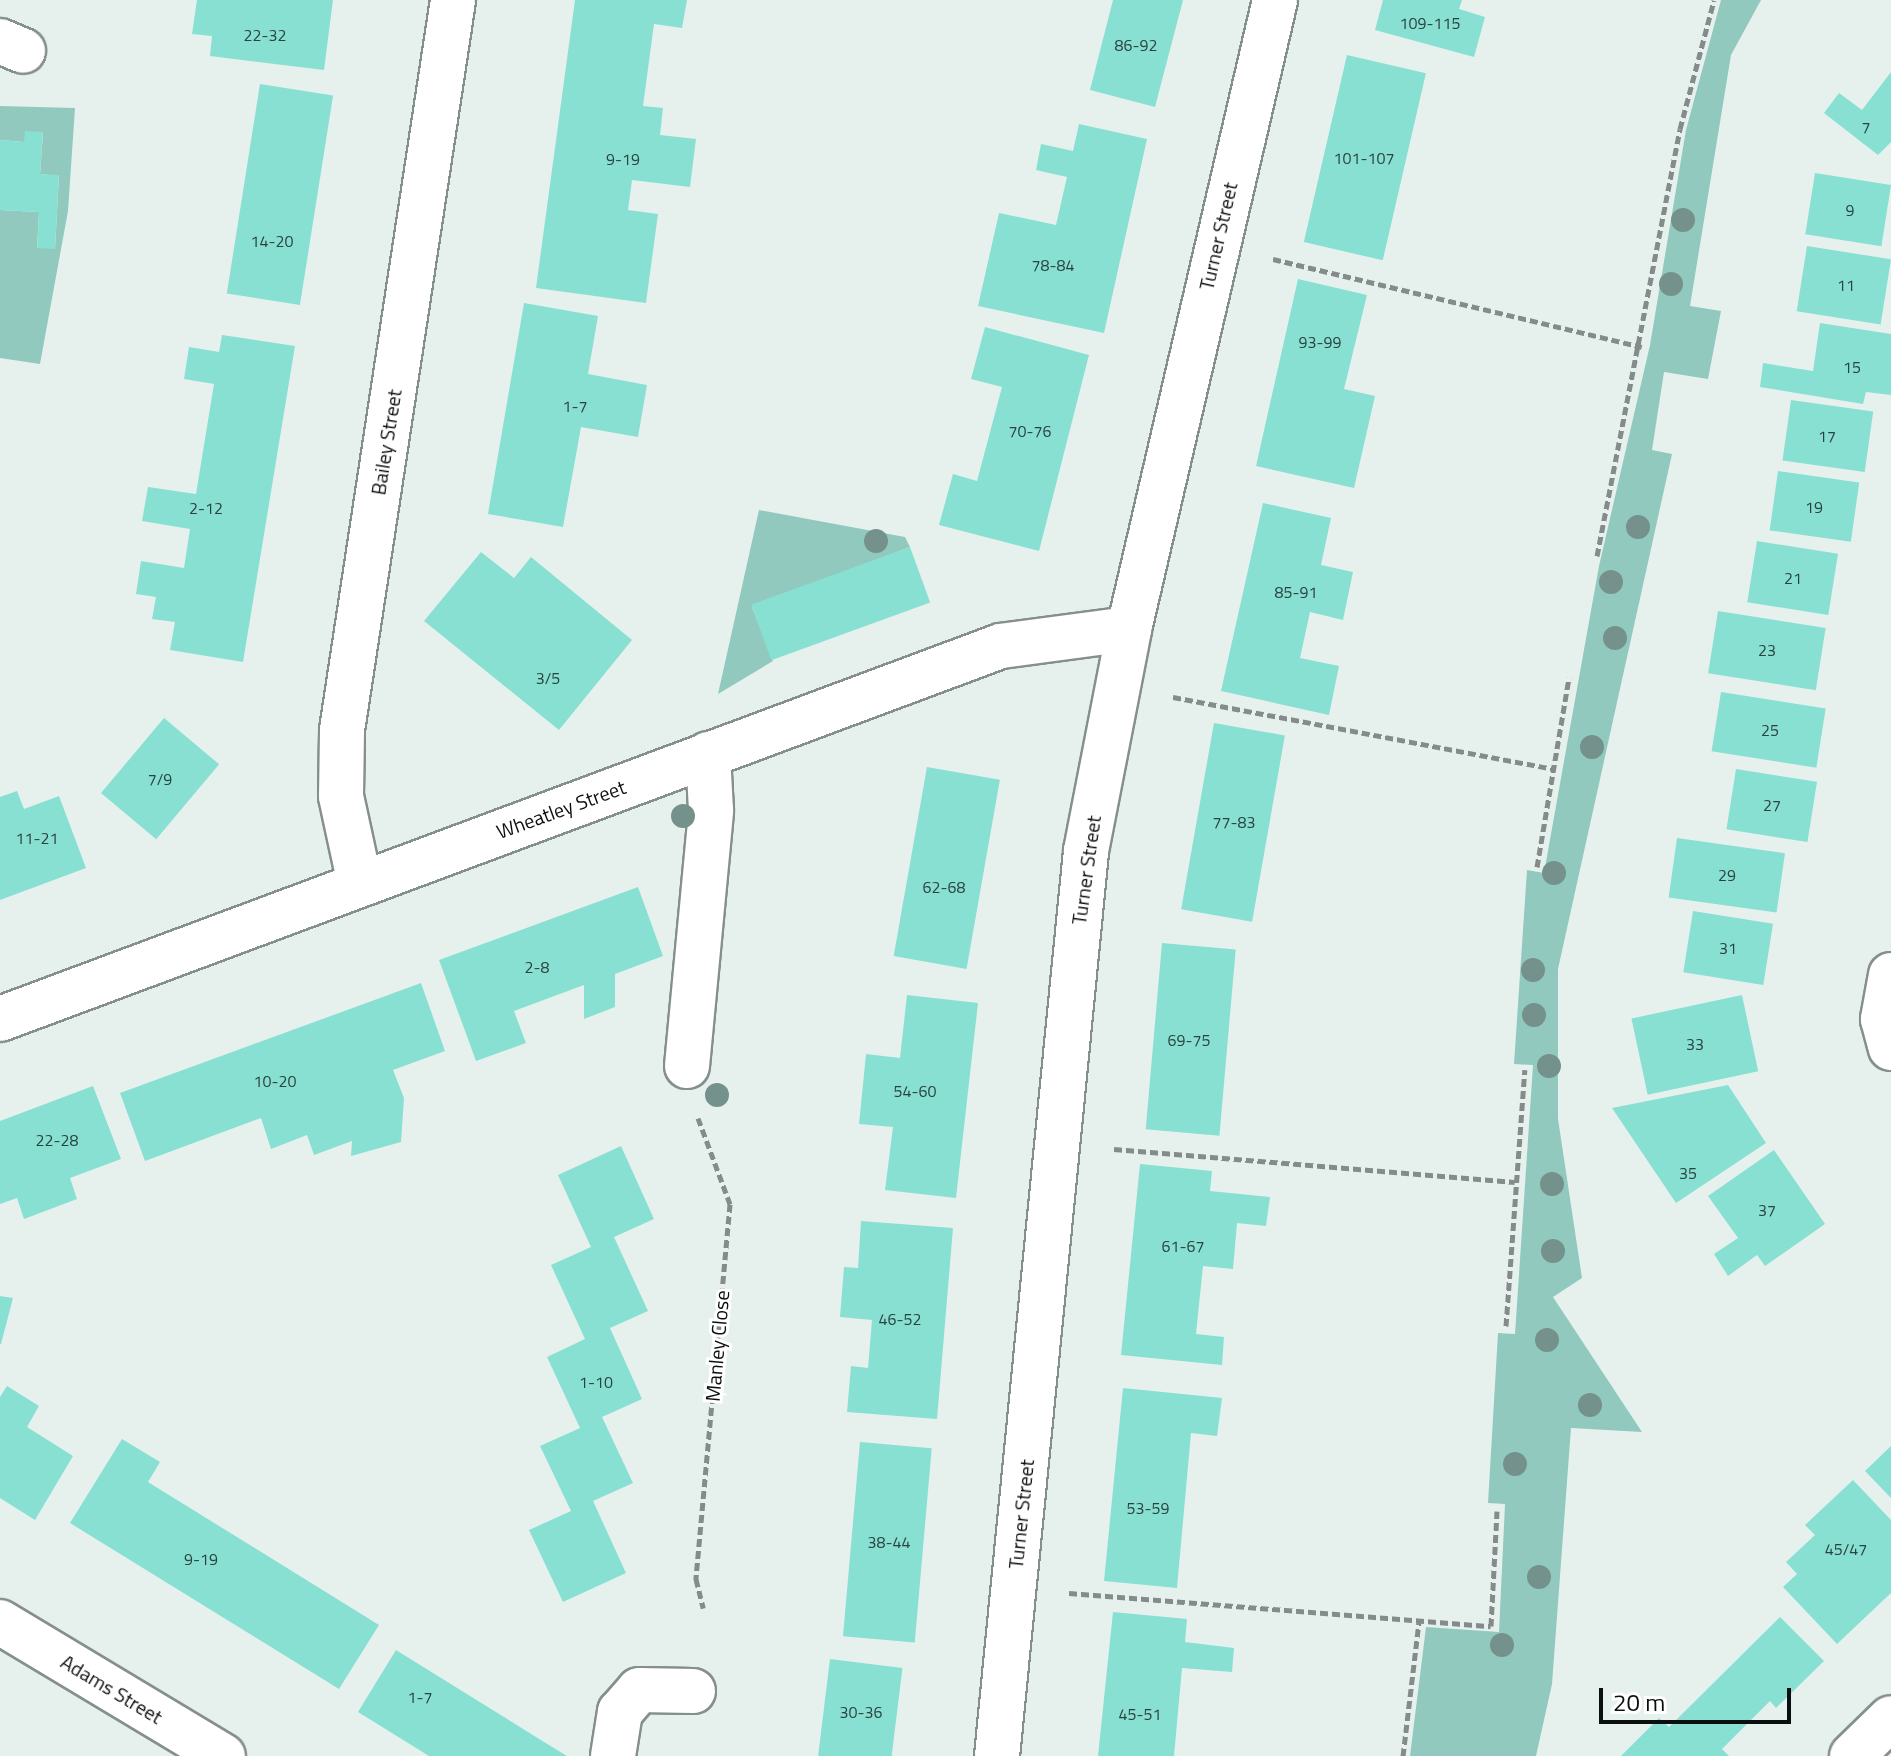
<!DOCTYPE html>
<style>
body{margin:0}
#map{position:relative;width:1891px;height:1756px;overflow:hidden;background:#e6f1ee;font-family:"Titillium Web",sans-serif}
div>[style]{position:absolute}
.green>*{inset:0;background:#91c9bf}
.building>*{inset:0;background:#88e0d2;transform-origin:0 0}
.path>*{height:5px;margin-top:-2.5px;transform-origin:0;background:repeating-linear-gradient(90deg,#848b8a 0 8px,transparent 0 12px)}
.roads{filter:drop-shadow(2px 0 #858f8d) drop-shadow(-2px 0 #858f8d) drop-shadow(0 2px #858f8d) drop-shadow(0 -2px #858f8d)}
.minor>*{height:44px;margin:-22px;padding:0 22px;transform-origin:22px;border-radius:22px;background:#fff}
.trees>*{width:24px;height:24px;margin:-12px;border-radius:50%;background:#75918c}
span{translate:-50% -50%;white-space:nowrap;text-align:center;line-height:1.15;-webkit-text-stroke:6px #fff;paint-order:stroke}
.number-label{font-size:16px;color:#2b4340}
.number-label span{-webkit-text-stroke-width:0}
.street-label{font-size:20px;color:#0c0f0f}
.scale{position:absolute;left:1599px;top:1688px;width:192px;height:36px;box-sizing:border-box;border:4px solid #0c0f0f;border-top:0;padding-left:10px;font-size:24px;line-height:28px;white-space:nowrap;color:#0c0f0f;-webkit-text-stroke:6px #fff;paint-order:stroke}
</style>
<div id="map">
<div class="green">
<i style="clip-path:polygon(1721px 0,1761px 0,1731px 55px,1690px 306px,1721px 311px,1708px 379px,1664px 372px,1652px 450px,1672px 454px,1558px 969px,1558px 1119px,1582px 1278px,1553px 1297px,1642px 1432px,1571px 1428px,1552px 1684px,1536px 1756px,1410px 1756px,1426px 1627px,1499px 1632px,1505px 1504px,1488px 1503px,1498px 1333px,1515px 1334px,1533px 1065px,1514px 1064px,1527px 870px,1544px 873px,1599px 566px,1650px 345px,1686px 130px)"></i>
<i style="clip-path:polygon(0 106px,75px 108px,68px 211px,40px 364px,0 358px,0 210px,39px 212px,37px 248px,55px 248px,59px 176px,40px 174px,43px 133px,24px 142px,0 140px)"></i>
<i style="clip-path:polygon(759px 510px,905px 537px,910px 547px,752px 607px,773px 661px,718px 694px)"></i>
</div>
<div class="building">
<i style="clip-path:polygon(197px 0,333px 0,324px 70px,210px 56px,212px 36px,192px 34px)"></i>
<i style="clip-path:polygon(575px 0,687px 0,682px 28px,654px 24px,643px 106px,663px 108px,660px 135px,696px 139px,690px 187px,632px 180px,628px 210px,658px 214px,646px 303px,536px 288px)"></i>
<i style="clip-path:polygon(1113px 0,1183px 0,1155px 107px,1090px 90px)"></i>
<i style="clip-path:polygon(1383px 0,1462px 0,1459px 9px,1485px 17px,1474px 57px,1375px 30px)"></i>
<i style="left:1347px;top:55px;width:81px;height:192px;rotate:13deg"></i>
<i style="clip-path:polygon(1891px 72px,1891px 142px,1878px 155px,1824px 113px,1839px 93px,1862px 110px)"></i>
<i style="left:260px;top:84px;width:74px;height:212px;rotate:9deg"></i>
<i style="clip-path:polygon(1079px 124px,1147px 139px,1104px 333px,978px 306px,999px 213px,1056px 225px,1067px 177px,1036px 170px,1041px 144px,1073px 151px)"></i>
<i style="clip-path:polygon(25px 131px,43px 132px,40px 174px,59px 175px,55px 249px,37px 248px,39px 212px,0 210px,0 140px,24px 142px)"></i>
<i style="left:1815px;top:173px;width:77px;height:62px;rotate:9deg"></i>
<i style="left:1807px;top:246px;width:85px;height:66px;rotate:9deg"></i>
<i style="clip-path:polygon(1298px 279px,1367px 295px,1344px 389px,1375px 396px,1354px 488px,1256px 466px)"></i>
<i style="clip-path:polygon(524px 303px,598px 316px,588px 374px,647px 385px,638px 437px,581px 427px,563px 527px,488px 514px)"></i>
<i style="clip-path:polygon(1820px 323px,1891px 334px,1891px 395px,1866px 392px,1863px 404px,1760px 387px,1763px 363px,1813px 371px)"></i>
<i style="clip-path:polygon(985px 327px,1089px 355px,1039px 551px,939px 525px,953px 474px,977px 481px,1002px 387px,971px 379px)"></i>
<i style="clip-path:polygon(222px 335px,295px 346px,243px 662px,170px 650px,175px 622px,152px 619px,156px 597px,136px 594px,141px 561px,184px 568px,190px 529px,142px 521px,148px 487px,196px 494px,214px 384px,184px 379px,189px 347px,219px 352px)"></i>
<i style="left:1791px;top:400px;width:83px;height:61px;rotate:8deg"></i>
<i style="left:1778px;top:471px;width:82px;height:60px;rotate:8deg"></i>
<i style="clip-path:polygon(1263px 503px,1331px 518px,1321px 565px,1353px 572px,1343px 620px,1310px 612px,1300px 658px,1339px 666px,1329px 715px,1221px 691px)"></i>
<i style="left:1757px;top:541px;width:82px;height:62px;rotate:9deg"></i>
<i style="left:910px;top:547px;width:59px;height:169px;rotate:70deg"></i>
<i style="clip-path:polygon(481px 552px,514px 578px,531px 557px,632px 640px,559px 730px,424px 621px)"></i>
<i style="left:1718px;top:611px;width:109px;height:63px;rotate:9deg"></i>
<i style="left:1721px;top:692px;width:106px;height:60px;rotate:9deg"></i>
<i style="left:164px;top:718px;width:72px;height:98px;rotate:40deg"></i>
<i style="left:1214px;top:723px;width:72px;height:189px;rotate:10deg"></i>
<i style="left:927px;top:767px;width:74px;height:192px;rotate:10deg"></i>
<i style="left:1736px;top:769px;width:82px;height:61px;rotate:9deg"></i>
<i style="clip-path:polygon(17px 791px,24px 809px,59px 796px,86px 868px,0 900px,0 797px)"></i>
<i style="left:1677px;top:838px;width:109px;height:60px;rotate:8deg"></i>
<i style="clip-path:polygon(638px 887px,663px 956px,615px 974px,615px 1007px,584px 1019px,584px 985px,514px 1011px,526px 1043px,476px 1061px,439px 960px)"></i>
<i style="left:1693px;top:911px;width:81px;height:62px;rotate:9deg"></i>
<i style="left:1162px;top:943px;width:74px;height:187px;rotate:5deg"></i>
<i style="clip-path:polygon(421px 983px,445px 1051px,393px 1070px,404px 1098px,401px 1142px,351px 1156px,352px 1141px,314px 1155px,307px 1135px,271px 1149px,261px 1118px,145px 1161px,120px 1093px)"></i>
<i style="clip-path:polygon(907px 995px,978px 1003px,956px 1198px,885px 1190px,893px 1127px,859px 1124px,866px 1054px,900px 1058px)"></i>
<i style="left:1742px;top:995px;width:78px;height:113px;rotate:78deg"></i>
<i style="clip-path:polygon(1728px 1085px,1766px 1143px,1676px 1203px,1612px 1108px)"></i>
<i style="clip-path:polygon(93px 1086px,121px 1159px,70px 1178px,77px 1199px,24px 1219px,17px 1198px,0 1204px,0 1121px)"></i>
<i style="clip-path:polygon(621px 1146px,654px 1219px,614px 1237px,648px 1311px,610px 1328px,642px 1399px,602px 1417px,633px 1483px,593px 1501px,626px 1573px,563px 1602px,529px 1530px,571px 1511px,540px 1446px,580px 1428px,547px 1357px,585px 1339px,551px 1265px,591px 1247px,558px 1175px)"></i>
<i style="clip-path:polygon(1774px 1150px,1825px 1224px,1765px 1266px,1757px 1255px,1728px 1276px,1714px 1254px,1738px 1238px,1708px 1196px)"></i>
<i style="clip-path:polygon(1140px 1164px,1212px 1171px,1210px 1191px,1270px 1197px,1266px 1226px,1237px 1223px,1233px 1269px,1203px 1266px,1196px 1334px,1224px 1337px,1222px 1365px,1121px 1355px)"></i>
<i style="clip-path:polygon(861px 1221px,953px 1228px,937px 1419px,847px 1412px,851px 1366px,868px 1368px,872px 1320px,840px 1317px,844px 1267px,858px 1268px)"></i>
<i style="clip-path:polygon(0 1296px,13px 1298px,1px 1344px,0 1344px)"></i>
<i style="clip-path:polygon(7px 1386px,39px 1406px,27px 1427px,73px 1456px,35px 1520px,0 1498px,0 1397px)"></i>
<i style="clip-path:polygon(1123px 1388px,1222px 1398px,1217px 1436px,1191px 1433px,1177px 1588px,1104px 1581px)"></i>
<i style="clip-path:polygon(122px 1439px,160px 1462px,148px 1482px,379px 1625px,339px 1689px,70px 1523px)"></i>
<i style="left:860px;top:1442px;width:72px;height:195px;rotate:5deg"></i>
<i style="clip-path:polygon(1891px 1446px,1891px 1498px,1865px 1471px)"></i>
<i style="clip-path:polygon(1853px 1480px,1891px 1520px,1891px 1593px,1837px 1644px,1783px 1587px,1797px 1574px,1786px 1562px,1815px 1535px,1805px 1525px)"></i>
<i style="clip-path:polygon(1113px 1612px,1187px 1619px,1185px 1642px,1234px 1648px,1232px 1672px,1182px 1668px,1174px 1756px,1098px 1756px)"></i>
<i style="clip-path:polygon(1780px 1617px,1824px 1661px,1776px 1708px,1770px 1701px,1722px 1749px,1729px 1756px,1621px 1756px,1659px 1718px,1669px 1727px)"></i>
<i style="clip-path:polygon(396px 1650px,544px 1742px,567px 1756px,429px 1756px,358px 1712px)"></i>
<i style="left:830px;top:1659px;width:73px;height:98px;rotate:7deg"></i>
</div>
<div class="path">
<i style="left:1273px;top:259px;width:379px;rotate:13.4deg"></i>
<i style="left:1597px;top:556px;width:435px;rotate:-79deg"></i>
<i style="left:1680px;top:129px;width:133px;rotate:-75.2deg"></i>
<i style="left:1173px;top:697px;width:387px;rotate:10.7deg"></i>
<i style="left:1537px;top:867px;width:192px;rotate:-80.4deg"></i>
<i style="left:698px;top:1118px;width:92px;rotate:69.6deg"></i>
<i style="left:730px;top:1204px;width:377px;rotate:95.2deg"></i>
<i style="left:696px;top:1579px;width:30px;rotate:76deg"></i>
<i style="left:1114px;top:1149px;width:402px;rotate:4.7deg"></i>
<i style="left:1506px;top:1326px;width:257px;rotate:-85.8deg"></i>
<i style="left:1069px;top:1593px;width:423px;rotate:4.5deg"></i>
<i style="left:1491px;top:1626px;width:115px;rotate:-87deg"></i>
<i style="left:1403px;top:1756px;width:136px;rotate:-83.2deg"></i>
</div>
<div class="roads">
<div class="minor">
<i style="left:0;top:41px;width:25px;rotate:23deg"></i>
<i style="left:360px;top:884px;width:90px;rotate:-102.2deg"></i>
<i style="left:341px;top:796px;width:66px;rotate:-89.1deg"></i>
<i style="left:342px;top:730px;width:738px;rotate:-81.35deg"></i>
<i style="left:1891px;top:975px;width:45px;rotate:100.3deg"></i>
<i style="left:1883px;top:1019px;width:30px;rotate:75deg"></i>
<i style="left:0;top:1019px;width:1068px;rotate:-20.44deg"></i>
<i style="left:1001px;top:646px;width:129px;rotate:-7.6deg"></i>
<i style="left:687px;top:1066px;width:257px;rotate:-84.6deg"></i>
<i style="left:711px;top:810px;width:56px;rotate:-93.1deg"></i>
<i style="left:0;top:1622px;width:260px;rotate:31deg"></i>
<i style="left:613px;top:1756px;width:45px;rotate:-81deg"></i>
<i style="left:620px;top:1712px;width:29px;rotate:-49deg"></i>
<i style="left:639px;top:1690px;width:54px;rotate:1.1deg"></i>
<i style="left:997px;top:1756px;width:909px;rotate:-84.38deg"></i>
<i style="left:1086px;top:851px;width:226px;rotate:-79deg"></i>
<i style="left:1129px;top:629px;width:646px;rotate:-76.93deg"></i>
<i style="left:1852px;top:1756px;width:54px;rotate:-44.3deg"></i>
</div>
</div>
<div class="trees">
<i style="left:1683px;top:220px"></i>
<i style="left:1671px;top:284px"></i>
<i style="left:1638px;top:527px"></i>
<i style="left:876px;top:541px"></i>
<i style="left:1611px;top:582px"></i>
<i style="left:1615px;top:638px"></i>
<i style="left:1592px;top:747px"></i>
<i style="left:683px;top:816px"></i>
<i style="left:1554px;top:873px"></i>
<i style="left:1533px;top:970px"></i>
<i style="left:1534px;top:1015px"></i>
<i style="left:1549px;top:1066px"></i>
<i style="left:717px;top:1095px"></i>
<i style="left:1552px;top:1184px"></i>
<i style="left:1553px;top:1251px"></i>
<i style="left:1547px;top:1340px"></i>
<i style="left:1590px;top:1405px"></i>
<i style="left:1515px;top:1464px"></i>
<i style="left:1539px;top:1577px"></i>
<i style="left:1502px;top:1645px"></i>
</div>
<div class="number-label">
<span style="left:1430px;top:23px">109-115</span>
<span style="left:265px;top:35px">22-32</span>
<span style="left:1136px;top:45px">86-92</span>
<span style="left:1866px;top:127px">7</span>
<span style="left:1364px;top:158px">101-107</span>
<span style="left:623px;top:159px">9-19</span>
<span style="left:1850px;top:210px">9</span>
<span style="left:272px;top:241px">14-20</span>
<span style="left:1053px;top:265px">78-84</span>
<span style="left:1846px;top:285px">11</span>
<span style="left:1320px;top:342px">93-99</span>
<span style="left:1852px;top:367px">15</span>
<span style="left:575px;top:406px">1-7</span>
<span style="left:1030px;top:431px">70-76</span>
<span style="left:1827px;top:436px">17</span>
<span style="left:1814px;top:507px">19</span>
<span style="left:206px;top:508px">2-12</span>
<span style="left:1793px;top:578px">21</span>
<span style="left:1296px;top:592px">85-91</span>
<span style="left:1767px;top:650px">23</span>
<span style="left:548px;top:678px">3/5</span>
<span style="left:1770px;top:730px">25</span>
<span style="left:160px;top:779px">7/9</span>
<span style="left:1772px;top:805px">27</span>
<span style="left:1234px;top:822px">77-83</span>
<span style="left:37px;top:838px">11-21</span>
<span style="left:1727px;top:875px">29</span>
<span style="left:944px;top:887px">62-68</span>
<span style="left:1728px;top:948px">31</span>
<span style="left:537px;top:967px">2-8</span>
<span style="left:1189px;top:1040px">69-75</span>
<span style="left:1695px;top:1044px">33</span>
<span style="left:275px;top:1081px">10-20</span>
<span style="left:915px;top:1091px">54-60</span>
<span style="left:57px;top:1140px">22-28</span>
<span style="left:1688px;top:1173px">35</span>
<span style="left:1767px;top:1210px">37</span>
<span style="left:1183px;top:1246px">61-67</span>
<span style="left:900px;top:1319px">46-52</span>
<span style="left:596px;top:1382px">1-10</span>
<span style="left:1148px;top:1508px">53-59</span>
<span style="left:889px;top:1542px">38-44</span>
<span style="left:1846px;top:1549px">45/47</span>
<span style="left:201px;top:1559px">9-19</span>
<span style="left:420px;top:1697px">1-7</span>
<span style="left:861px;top:1712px">30-36</span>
<span style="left:1140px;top:1714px">45-51</span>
</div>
<div class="street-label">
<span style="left:1218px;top:236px;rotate:-77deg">Turner Street</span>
<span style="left:386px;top:442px;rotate:-81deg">Bailey Street</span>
<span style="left:561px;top:809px;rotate:-20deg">Wheatley Street</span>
<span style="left:1086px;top:870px;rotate:-82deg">Turner Street</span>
<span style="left:717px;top:1346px;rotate:-85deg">Manley Close</span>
<span style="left:1021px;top:1514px;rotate:-84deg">Turner Street</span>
<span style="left:112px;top:1689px;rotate:31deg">Adams Street</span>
</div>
<div class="scale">20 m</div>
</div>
